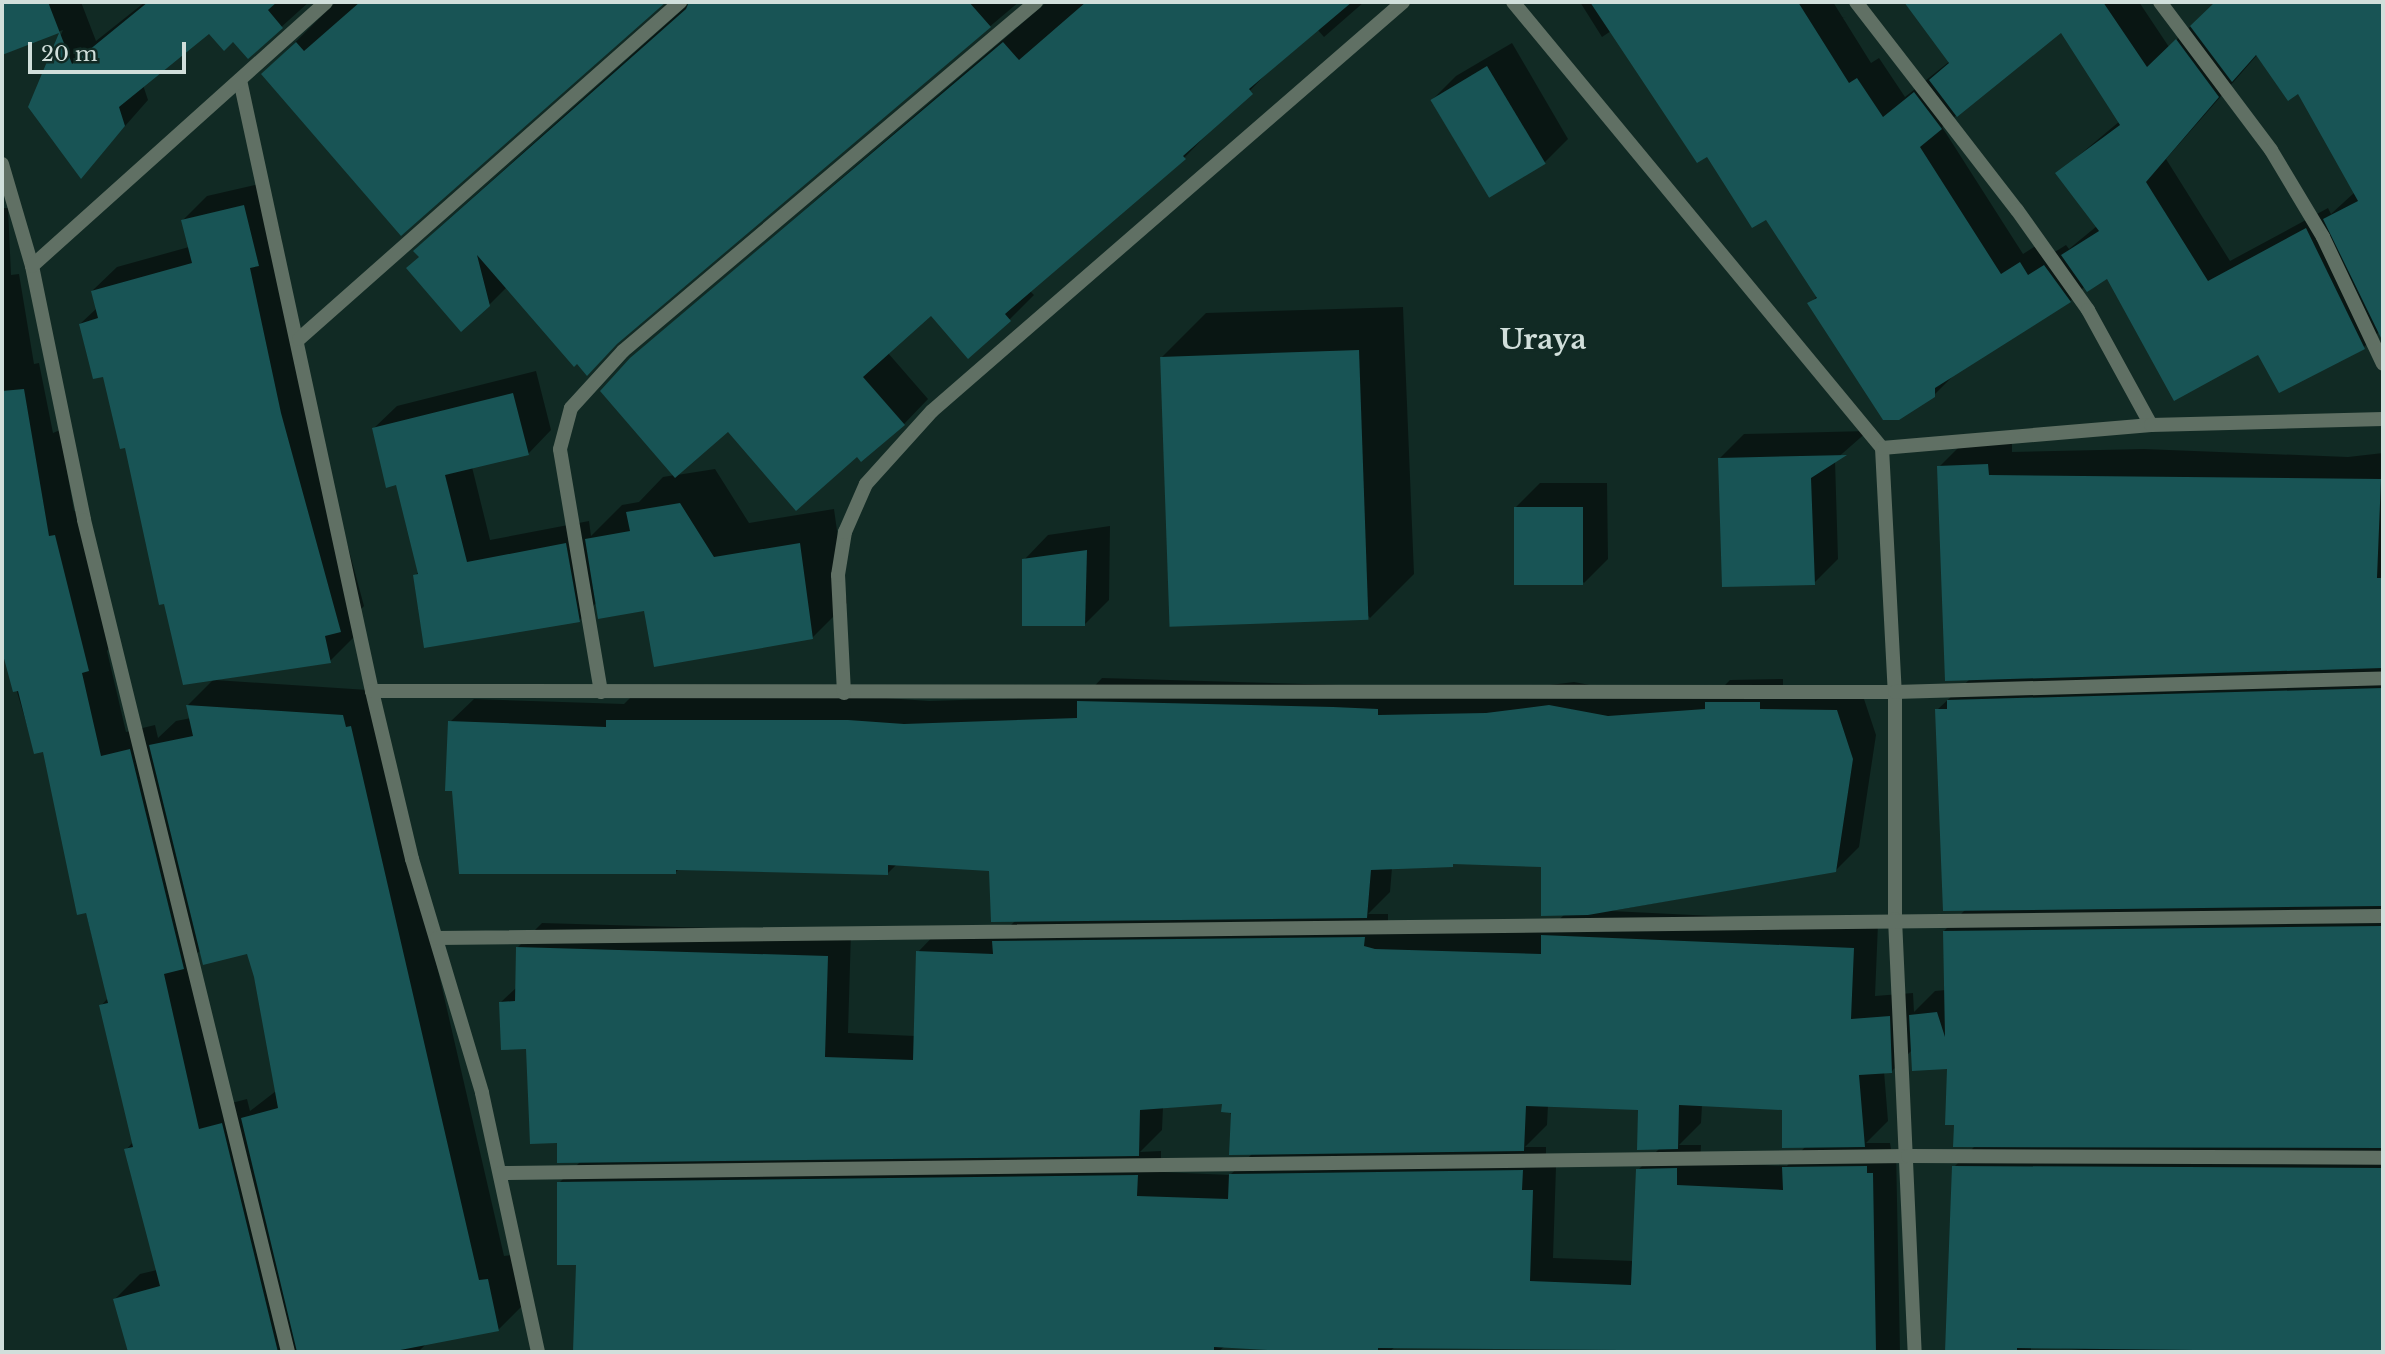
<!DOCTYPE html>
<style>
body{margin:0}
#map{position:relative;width:2385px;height:1354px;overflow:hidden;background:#112a24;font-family:"Libre Baskerville",serif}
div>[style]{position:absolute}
.shadow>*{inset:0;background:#0007}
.building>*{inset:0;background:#185455;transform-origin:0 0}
.minor>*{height:14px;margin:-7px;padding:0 7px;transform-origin:7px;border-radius:7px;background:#607064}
span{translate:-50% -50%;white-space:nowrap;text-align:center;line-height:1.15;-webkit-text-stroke:5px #112a24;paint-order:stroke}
.quarter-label{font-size:28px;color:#d1dfdb;font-weight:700}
.frame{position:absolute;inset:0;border:4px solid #d1dfdb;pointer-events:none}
.scale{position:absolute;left:28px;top:42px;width:158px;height:32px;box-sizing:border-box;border:4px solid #d1dfdb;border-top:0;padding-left:9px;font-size:21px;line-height:24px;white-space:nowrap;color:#d1dfdb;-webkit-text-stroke:5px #112a24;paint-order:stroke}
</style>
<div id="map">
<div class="shadow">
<i style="clip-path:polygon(2px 2px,81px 2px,96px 41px,145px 2px,309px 2px,248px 57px,234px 40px,209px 31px,143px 85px,148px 100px,81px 176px,30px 107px,63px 30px,2px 53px)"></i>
<i style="clip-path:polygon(336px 2px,663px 2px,401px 234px,263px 74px)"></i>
<i style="clip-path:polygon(691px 2px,1019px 2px,625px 334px,507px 287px,489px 305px,420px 256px,416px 251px,440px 227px)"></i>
<i style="clip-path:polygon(1047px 2px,1364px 2px,1324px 37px,1317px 29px,1274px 66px,1184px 158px,1029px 290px,1034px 295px,1010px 319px,931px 314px,888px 353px,928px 399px,904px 424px,857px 455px,729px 429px,677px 475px,715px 469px,749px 523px,834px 509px,847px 603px,812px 638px,597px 602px,579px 621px,415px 576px,419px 571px,397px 483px,373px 429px,397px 406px,536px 371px,551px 430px,528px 454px,472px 467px,490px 540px,589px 521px,591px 536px,622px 505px,639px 502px,663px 477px,675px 475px,631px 359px)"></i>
<i style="clip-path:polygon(evenodd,1580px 2px,1833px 2px,1871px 63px,1879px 58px,1905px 97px,1950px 61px,1906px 2px,2139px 2px,2169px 47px,2216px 2px,2383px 2px,2383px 337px,2380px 331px,2364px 347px,2259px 353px,2107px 277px,2085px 286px,2070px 301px,1955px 374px,1933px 396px,1810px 304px,1817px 296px,1766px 217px,1707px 155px,1611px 31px,1602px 37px,1580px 2px,2061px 30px,2120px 121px,2058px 173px,2097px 226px,2069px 249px,2066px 245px,2050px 255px,2042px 242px,2023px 254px,1942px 127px,2061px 30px,1580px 2px,2258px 54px,2299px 91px,2355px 192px,2331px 214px,2328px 208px,2230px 261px,2166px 159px,2258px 54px)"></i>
<i style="clip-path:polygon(1512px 43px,1568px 139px,1544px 163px,1432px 100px,1456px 76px)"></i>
<i style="clip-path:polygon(evenodd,268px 182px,282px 241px,275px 248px,305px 388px,364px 606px,350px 620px,354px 637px,330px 661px,215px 680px,368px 690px,376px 702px,504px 1256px,512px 1255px,523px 1305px,498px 1330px,427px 1343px,418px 1352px,343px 1352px,342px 1348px,327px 1352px,129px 1352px,115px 1299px,140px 1274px,157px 1270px,126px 1150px,133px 1142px,101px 1006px,108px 998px,44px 750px,35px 752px,2px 642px,2px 208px,8px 208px,11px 275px,19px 274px,34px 364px,39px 363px,53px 433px,60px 430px,74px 511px,79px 511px,113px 644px,107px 651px,126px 732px,155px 725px,158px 738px,176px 721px,191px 718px,188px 705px,214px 679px,104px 374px,80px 324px,97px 308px,92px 291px,117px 267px,189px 247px,183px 220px,207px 196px,268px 182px,201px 950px,248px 952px,256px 977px,276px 1091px,250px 1111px,247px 1099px,224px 1105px,191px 959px,201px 950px)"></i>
<i style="clip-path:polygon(1403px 307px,1414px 574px,1370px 618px,1162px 357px,1206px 313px)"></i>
<i style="clip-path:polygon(1868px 431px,1835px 460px,1838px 559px,1814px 583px,1719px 459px,1744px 434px)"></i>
<i style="clip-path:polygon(evenodd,2012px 440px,2012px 452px,2144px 449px,2348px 457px,2383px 453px,2383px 1352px,2111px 1352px,2031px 1346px,2031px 1352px,1947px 1352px,1954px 1167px,1976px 1145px,1956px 1123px,1949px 1067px,1912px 1050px,1892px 1071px,1884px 1071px,1888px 1121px,1866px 1143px,1890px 1143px,1891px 1149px,1896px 1149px,1900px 1352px,1395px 1347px,1389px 1352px,1304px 1352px,1225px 1346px,1218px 1352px,619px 1352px,577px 1263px,559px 1183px,581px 1161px,559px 1141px,527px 1047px,501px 1002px,517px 987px,518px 947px,542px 923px,851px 932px,848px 1033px,915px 1036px,918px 952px,942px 927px,1006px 930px,1016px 920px,990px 869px,897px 864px,888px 873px,679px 869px,675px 873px,450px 722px,474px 699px,624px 704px,631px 697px,872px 697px,929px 701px,1085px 696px,1102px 678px,1511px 690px,1574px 682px,1632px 693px,1723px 687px,1730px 680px,1783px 679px,1783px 686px,1860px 687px,1876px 735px,1859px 847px,1835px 871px,1611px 911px,1878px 924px,1875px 996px,1913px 993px,1914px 1012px,1935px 991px,1946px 990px,1944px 931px,1966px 909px,1937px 710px,1971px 678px,1939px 467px,1963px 443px,2012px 440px,1456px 862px,1543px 865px,1565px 914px,1548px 930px,1388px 922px,1388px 914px,1368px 914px,1390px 892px,1392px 868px,1456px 862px,2012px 440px,1224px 1102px,1253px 1153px,1230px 1175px,1161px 1172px,1161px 1151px,1140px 1152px,1162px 1130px,1163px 1107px,1224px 1102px,2012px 440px,1548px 1105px,1640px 1109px,1660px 1148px,1638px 1170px,1634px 1261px,1553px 1258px,1556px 1167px,1546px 1166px,1546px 1147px,1525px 1147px,1547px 1125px,1548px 1105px,2012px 440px,1702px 1105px,1783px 1108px,1806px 1146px,1787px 1166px,1700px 1162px,1701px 1145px,1679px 1145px,1701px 1123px,1702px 1105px)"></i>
<i style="clip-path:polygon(1540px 483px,1607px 483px,1608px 559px,1584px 583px,1515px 508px)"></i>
<i style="clip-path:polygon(1110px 526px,1109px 600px,1084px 625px,1024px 560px,1048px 535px)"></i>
</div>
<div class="building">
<i style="clip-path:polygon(2px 2px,48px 2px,72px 64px,148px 2px,277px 2px,268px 10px,283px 28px,248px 59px,233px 42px,224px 51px,209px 34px,119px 107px,125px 126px,81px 179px,28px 107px,59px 33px,2px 55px)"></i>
<i style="clip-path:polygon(360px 2px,666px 2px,401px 236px,261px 74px,296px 42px,304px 51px)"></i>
<i style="clip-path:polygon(689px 2px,969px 2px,991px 27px,617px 344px,587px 376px,577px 364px,574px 367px,477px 255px,490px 306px,461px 332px,406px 268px,419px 257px,413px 251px,686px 9px)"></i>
<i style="clip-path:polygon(1086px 2px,1352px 2px,1249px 89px,1253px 94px,1183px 156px,1186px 159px,1005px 314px,1011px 321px,968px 359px,931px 316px,863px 377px,905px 425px,861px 462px,857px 457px,796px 511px,728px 432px,675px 478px,600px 391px,630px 358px,1003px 42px,1019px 60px)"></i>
<i style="clip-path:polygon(1590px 2px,1798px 2px,1849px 83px,1857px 78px,1883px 117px,1914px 92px,1942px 129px,1920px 147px,2001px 274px,2020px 262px,2028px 275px,2044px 265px,2071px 302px,1935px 388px,1935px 397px,1899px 420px,1883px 420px,1807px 303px,1817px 298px,1766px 220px,1752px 228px,1707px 157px,1697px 163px)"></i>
<i style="clip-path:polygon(1904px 2px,2103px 2px,2147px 67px,2176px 39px,2219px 97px,2146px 182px,2208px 281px,2306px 228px,2365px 349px,2279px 393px,2258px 355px,2174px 401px,2107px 279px,2087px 292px,2061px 255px,2099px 231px,2055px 173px,2120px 125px,2061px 33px,1957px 117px,1929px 80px,1949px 63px)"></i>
<i style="clip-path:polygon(2215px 2px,2383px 2px,2382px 340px,2323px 219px,2358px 201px,2298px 94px,2288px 101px,2256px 55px,2232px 82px,2190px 26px)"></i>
<i style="left:1487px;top:66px;width:114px;height:66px;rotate:59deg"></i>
<i style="clip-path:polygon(244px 205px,259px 266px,250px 268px,281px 413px,341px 632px,325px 636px,331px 663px,183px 685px,164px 604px,159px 605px,125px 448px,120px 449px,103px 377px,93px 379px,79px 324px,98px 318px,91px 291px,192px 263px,181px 220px)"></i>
<i style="left:1359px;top:350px;width:270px;height:199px;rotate:88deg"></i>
<i style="clip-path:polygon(24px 389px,49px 536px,55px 535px,89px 671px,82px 673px,101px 756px,130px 749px,184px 969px,164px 974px,199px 1129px,222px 1123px,278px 1352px,128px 1352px,113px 1299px,160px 1286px,124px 1149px,133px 1147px,99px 1005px,108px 1003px,86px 913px,77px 915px,43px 752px,34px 754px,18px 691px,13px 692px,2px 651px,2px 391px)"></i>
<i style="clip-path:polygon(513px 393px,529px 455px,445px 475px,467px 562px,566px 543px,580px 622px,424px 648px,413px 575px,418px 574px,396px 485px,386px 488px,372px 428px)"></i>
<i style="clip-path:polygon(1847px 455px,1811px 478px,1815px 585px,1722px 587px,1718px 458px)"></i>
<i style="clip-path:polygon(1988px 464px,1989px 475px,2381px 479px,2377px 578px,2383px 578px,2383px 668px,1945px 681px,1937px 466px)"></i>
<i style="clip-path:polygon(680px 503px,714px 557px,800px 543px,813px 639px,654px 667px,644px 611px,598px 619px,585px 539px,630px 531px,626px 512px)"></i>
<i style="left:1514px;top:507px;width:69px;height:78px"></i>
<i style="clip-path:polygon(1087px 550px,1085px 626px,1022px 626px,1022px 559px)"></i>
<i style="clip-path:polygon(2383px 688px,2381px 906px,1943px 911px,1935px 709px,1947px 709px,1947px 700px)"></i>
<i style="clip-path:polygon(1077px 701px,1333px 707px,1378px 709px,1378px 715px,1486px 713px,1549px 705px,1608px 716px,1705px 709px,1705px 702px,1760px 702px,1760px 709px,1837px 710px,1853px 759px,1836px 872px,1588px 915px,1541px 916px,1541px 867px,1453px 864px,1453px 867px,1371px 870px,1367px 918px,991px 922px,989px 871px,888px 865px,888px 875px,676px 870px,676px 874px,459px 874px,452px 791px,445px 791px,448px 721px,606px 727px,606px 720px,848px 720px,904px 724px,1077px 718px)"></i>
<i style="clip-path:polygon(186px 705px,343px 715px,346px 727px,351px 726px,479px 1280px,488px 1279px,499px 1331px,390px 1352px,297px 1352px,241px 1118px,278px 1108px,254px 977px,247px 954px,203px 965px,149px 745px,193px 736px)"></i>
<i style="clip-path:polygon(2382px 926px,2383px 1148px,1953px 1147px,1954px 1125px,1945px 1125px,1947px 1069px,1912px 1071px,1909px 1015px,1937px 1012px,1945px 1037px,1943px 931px)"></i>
<i style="clip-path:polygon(1541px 935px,1854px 948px,1851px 1019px,1890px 1016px,1892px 1073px,1859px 1075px,1865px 1147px,1782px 1148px,1782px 1110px,1679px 1105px,1678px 1149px,1637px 1150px,1638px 1110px,1526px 1106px,1524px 1151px,1229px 1155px,1231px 1113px,1221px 1112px,1222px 1104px,1140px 1110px,1139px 1156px,557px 1163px,557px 1143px,530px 1144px,526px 1049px,501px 1050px,499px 1002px,515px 1001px,516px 947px,828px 956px,825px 1057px,913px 1060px,916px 951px,993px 954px,992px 941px,1365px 937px,1364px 946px,1375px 949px,1541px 954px)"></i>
<i style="clip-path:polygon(1867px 1166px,1867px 1173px,1873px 1173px,1876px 1352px,1378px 1348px,1378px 1352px,1303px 1352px,1214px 1347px,1214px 1352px,573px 1351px,576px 1265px,557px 1265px,557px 1182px,1138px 1175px,1137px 1196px,1228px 1199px,1229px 1174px,1523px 1170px,1522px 1190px,1533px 1190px,1530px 1281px,1631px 1285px,1636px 1169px,1677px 1168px,1677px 1185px,1783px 1190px,1782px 1167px)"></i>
<i style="clip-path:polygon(1952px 1166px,2383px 1168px,2383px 1352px,2017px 1348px,2017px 1352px,1945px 1352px)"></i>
</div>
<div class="minor">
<i style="left:1513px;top:2px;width:579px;rotate:50.4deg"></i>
<i style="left:1882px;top:448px;width:244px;rotate:87deg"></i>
<i style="left:1895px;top:692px;width:227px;rotate:90deg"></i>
<i style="left:1895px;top:919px;width:433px;rotate:87.4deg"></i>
<i style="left:1856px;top:2px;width:263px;rotate:52.3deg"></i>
<i style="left:2017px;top:210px;width:123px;rotate:54.6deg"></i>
<i style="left:2088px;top:310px;width:131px;rotate:61.3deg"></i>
<i style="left:2160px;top:2px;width:185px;rotate:53.1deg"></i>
<i style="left:2271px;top:150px;width:101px;rotate:59.1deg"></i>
<i style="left:2323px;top:237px;width:140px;rotate:64.7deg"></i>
<i style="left:240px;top:80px;width:625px;rotate:77.81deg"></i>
<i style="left:372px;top:691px;width:173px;rotate:76.6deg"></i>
<i style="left:412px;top:859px;width:244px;rotate:73.3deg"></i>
<i style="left:482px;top:1093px;width:265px;rotate:77.8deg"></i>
<i style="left:2px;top:164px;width:106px;rotate:73.6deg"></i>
<i style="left:32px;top:266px;width:259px;rotate:78.4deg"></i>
<i style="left:84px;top:520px;width:857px;rotate:76.22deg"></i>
<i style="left:32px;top:266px;width:395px;rotate:-41.9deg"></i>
<i style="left:299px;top:339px;width:509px;rotate:-41.49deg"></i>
<i style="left:1882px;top:448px;width:270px;rotate:-4.9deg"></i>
<i style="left:2151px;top:425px;width:232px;rotate:-1.5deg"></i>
<i style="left:372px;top:691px;width:1523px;rotate:0.04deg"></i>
<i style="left:1895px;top:692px;width:488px;rotate:-1.6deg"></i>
<i style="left:601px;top:692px;width:246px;rotate:-99.6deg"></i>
<i style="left:560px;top:449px;width:42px;rotate:-75deg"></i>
<i style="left:571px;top:408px;width:77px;rotate:-47.6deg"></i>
<i style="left:623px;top:351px;width:541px;rotate:-40.2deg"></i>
<i style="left:844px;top:693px;width:118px;rotate:-92.9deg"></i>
<i style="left:838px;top:575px;width:44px;rotate:-80.8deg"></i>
<i style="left:845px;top:532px;width:52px;rotate:-66.4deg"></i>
<i style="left:866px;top:484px;width:98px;rotate:-47.9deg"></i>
<i style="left:932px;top:411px;width:624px;rotate:-40.97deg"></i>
<i style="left:437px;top:938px;width:1946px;rotate:-0.65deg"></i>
<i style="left:501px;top:1173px;width:1407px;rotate:-0.69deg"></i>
<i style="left:1908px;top:1156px;width:475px;rotate:0.2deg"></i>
</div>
<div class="quarter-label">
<span style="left:1543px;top:340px">Uraya</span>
</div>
<div class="frame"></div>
<div class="scale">20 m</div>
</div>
